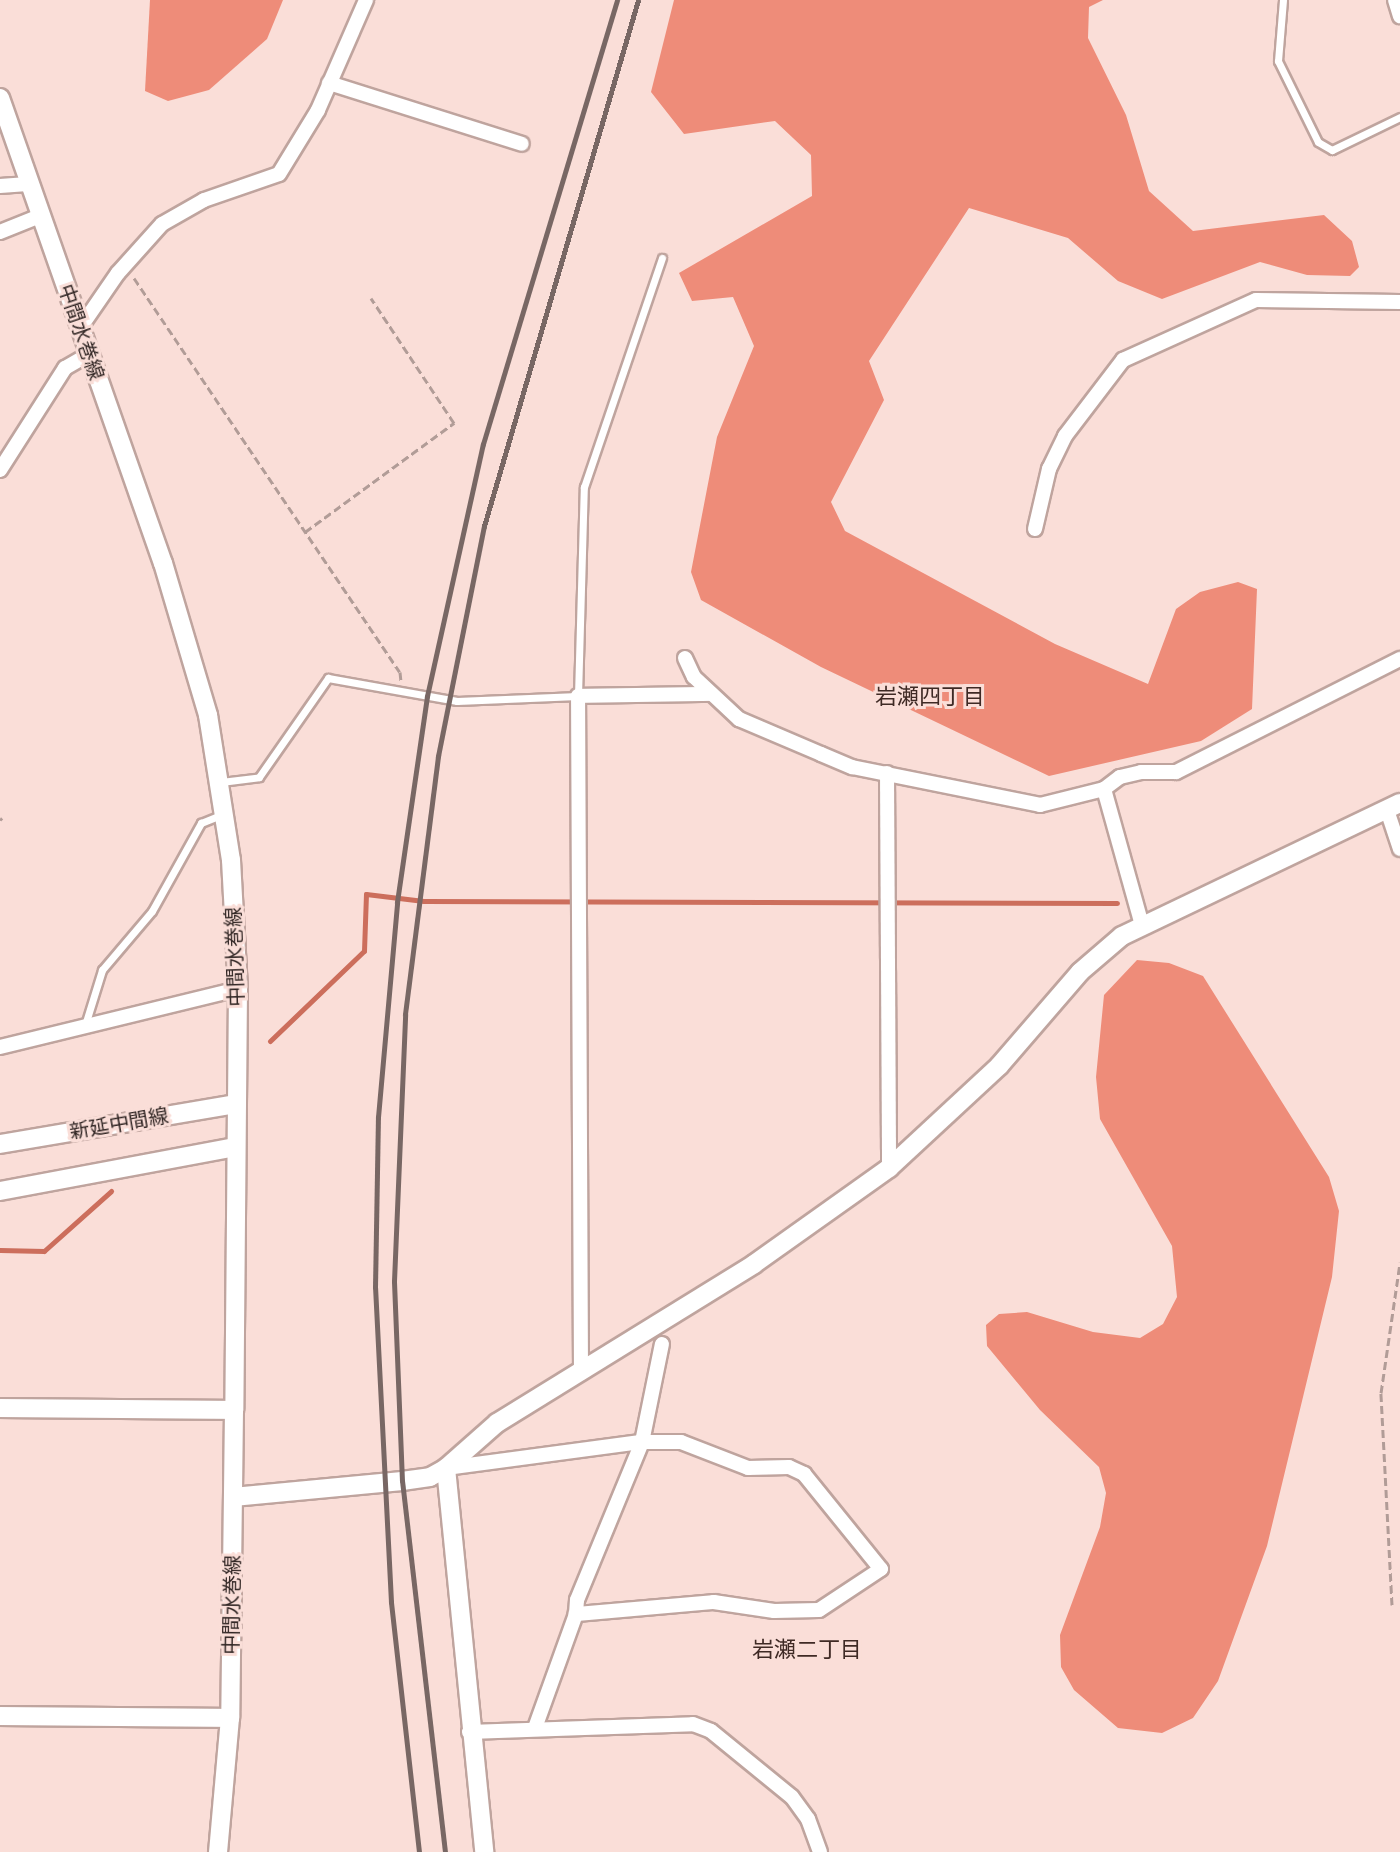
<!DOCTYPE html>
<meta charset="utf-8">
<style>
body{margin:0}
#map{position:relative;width:1400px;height:1852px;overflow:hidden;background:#faded8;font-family:Roboto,"Noto Sans JP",sans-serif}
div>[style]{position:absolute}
.forest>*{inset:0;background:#ee8c79}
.stream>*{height:5px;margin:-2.5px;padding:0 2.5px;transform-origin:2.5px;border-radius:2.5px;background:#cc6e5c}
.path>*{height:3px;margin-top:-1.5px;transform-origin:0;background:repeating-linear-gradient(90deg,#b19c97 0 8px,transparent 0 12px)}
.roads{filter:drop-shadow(2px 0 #bfa49e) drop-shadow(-2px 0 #bfa49e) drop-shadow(0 2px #bfa49e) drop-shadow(0 -2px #bfa49e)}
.lane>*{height:7px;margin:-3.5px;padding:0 3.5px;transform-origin:3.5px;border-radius:3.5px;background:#fff}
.street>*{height:14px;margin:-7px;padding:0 7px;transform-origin:7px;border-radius:7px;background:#fff}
.secondary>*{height:18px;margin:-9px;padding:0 9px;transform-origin:9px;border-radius:9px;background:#fff}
.rail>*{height:5px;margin:-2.5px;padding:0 2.5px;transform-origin:2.5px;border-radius:2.5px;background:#786764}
span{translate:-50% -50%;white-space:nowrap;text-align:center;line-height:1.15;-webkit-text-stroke:6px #faded8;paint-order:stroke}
.street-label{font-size:20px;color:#322725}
.neighbourhood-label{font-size:22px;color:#3f2a25}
</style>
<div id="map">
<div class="forest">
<i style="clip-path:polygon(150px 0,283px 0,267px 39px,209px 90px,168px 101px,145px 91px)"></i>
<i style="clip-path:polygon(674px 0,1103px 0,1089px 7px,1088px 38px,1126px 115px,1149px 191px,1193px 231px,1324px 215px,1352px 241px,1359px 267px,1350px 276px,1307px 275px,1260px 262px,1162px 299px,1118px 281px,1068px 238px,969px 208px,869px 361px,884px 400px,831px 502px,845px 531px,1055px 644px,1148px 684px,1176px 609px,1200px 592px,1238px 582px,1257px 589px,1252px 709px,1201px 741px,1049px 776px,821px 667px,701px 600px,691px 572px,717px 437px,754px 346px,733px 297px,692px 301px,679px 273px,812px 196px,811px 155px,775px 121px,684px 134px,651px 92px)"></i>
<i style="clip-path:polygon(1137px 960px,1169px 963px,1203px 976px,1329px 1177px,1339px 1211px,1332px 1277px,1267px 1546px,1218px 1681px,1193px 1718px,1162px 1733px,1118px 1728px,1074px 1690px,1061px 1667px,1060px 1635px,1100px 1527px,1106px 1493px,1099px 1467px,1040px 1410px,987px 1346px,986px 1325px,999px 1314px,1027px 1312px,1093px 1332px,1140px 1338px,1163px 1324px,1177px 1297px,1172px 1246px,1100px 1119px,1096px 1077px,1104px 995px)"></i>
</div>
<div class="stream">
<i style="left:270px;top:1041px;width:130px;rotate:-43.8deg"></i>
<i style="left:364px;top:951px;width:57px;rotate:-88deg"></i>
<i style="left:366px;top:894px;width:58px;rotate:6.9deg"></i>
<i style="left:424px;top:901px;width:693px;rotate:0.17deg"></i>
<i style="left:0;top:1250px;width:44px;rotate:1.3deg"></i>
<i style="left:44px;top:1251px;width:90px;rotate:-41.8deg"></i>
</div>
<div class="path">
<i style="left:134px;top:278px;width:475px;rotate:56deg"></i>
<i style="left:400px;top:672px;width:9px;rotate:84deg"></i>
<i style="left:305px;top:532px;width:185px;rotate:-36.2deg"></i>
<i style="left:454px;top:423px;width:150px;rotate:-123.6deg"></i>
<i style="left:0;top:820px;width:3px;rotate:-45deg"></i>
<i style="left:1392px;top:1605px;width:212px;rotate:-93deg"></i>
<i style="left:1381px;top:1393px;width:132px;rotate:-81.7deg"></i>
</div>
<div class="roads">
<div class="lane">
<i style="left:1283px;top:0;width:61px;rotate:94.7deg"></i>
<i style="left:1278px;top:61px;width:90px;rotate:63.7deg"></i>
<i style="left:1318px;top:142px;width:16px;rotate:30deg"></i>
<i style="left:1332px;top:150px;width:76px;rotate:-25.9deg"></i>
<i style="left:221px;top:782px;width:38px;rotate:-7deg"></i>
<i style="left:259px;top:777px;width:121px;rotate:-55.1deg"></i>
<i style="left:328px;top:678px;width:131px;rotate:10.1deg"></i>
<i style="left:457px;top:701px;width:121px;rotate:-2.4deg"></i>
<i style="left:578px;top:696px;width:209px;rotate:-88.4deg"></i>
<i style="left:584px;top:487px;width:242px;rotate:-71.2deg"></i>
<i style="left:85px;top:1025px;width:58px;rotate:-72.8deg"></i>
<i style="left:102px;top:970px;width:77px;rotate:-49.7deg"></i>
<i style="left:152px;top:911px;width:101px;rotate:-60.9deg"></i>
<i style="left:201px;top:823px;width:24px;rotate:-22deg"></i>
</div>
<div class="street">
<i style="left:1395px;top:0;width:17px;rotate:73deg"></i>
<i style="left:329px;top:83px;width:202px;rotate:17.5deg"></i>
<i style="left:0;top:186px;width:31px;rotate:-4deg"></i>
<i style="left:0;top:232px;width:45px;rotate:-22deg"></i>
<i style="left:80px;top:328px;width:67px;rotate:-55.4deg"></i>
<i style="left:118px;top:273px;width:66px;rotate:-48.1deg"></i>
<i style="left:162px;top:224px;width:48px;rotate:-29.7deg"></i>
<i style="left:204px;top:200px;width:79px;rotate:-19.1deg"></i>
<i style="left:279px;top:174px;width:75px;rotate:-58.6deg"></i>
<i style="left:318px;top:110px;width:120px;rotate:-66.4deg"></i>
<i style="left:0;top:470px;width:121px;rotate:-57.5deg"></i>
<i style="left:65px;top:368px;width:28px;rotate:-30deg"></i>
<i style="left:1035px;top:529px;width:62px;rotate:-76.9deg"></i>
<i style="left:1049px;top:469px;width:37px;rotate:-64deg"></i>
<i style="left:1065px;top:436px;width:96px;rotate:-52.7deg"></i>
<i style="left:1123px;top:360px;width:146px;rotate:-24.3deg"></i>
<i style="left:1256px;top:300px;width:144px;rotate:0.8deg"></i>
<i style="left:685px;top:658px;width:21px;rotate:65deg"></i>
<i style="left:694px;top:677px;width:62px;rotate:43deg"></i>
<i style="left:739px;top:719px;width:89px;rotate:23.1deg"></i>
<i style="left:821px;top:754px;width:34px;rotate:23deg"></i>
<i style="left:852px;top:767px;width:192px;rotate:11.4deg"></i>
<i style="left:1040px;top:805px;width:66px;rotate:-14deg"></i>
<i style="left:1104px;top:789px;width:20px;rotate:-37deg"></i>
<i style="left:1120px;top:777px;width:22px;rotate:-13deg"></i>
<i style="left:1141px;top:772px;width:35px"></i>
<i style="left:1176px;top:772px;width:251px;rotate:-26.8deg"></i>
<i style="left:887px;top:773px;width:395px;rotate:89.7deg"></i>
<i style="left:1104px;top:789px;width:141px;rotate:74.4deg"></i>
<i style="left:1387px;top:810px;width:41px;rotate:71.6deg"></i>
<i style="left:0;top:1047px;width:245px;rotate:-13.7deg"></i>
<i style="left:581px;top:1373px;width:677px;rotate:-90.25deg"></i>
<i style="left:578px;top:696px;width:133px;rotate:-0.9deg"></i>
<i style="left:446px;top:1468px;width:198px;rotate:-7.6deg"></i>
<i style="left:642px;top:1442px;width:39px"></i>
<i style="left:681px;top:1442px;width:72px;rotate:21.2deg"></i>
<i style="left:748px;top:1468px;width:41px;rotate:-1.4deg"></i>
<i style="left:789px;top:1467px;width:17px;rotate:25deg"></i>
<i style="left:804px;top:1474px;width:122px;rotate:51deg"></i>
<i style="left:881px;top:1569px;width:74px;rotate:146.5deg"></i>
<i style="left:819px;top:1610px;width:45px;rotate:178.7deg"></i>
<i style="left:774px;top:1611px;width:61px;rotate:-171.5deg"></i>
<i style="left:714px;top:1602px;width:139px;rotate:175deg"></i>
<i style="left:576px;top:1614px;width:121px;rotate:109.8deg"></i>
<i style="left:576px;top:1614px;width:14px;rotate:-86deg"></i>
<i style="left:577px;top:1600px;width:171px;rotate:-67.6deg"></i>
<i style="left:642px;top:1442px;width:100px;rotate:-78.5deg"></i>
<i style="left:469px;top:1732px;width:224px;rotate:-2deg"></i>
<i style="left:693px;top:1724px;width:19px;rotate:21deg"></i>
<i style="left:711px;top:1731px;width:104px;rotate:39.2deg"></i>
<i style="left:792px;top:1797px;width:27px;rotate:54deg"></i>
<i style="left:808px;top:1819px;width:35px;rotate:70deg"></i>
</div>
<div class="secondary">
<i style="left:0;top:98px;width:493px;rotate:70.7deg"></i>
<i style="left:163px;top:563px;width:159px;rotate:73.5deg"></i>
<i style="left:208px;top:715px;width:147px;rotate:81deg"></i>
<i style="left:231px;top:860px;width:129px;rotate:86.9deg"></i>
<i style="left:238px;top:989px;width:421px;rotate:90.5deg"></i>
<i style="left:234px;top:1410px;width:308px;rotate:90.7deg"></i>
<i style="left:230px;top:1718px;width:135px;rotate:95.1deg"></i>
<i style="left:0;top:1144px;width:240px;rotate:-9.6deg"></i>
<i style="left:0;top:1191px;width:240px;rotate:-10.6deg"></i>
<i style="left:0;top:1408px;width:234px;rotate:0.5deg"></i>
<i style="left:446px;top:1468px;width:386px;rotate:84.3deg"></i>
<i style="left:233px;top:1497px;width:170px;rotate:-5.4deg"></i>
<i style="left:402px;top:1481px;width:28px;rotate:-8deg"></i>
<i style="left:430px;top:1477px;width:18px;rotate:-29deg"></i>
<i style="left:446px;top:1468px;width:68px;rotate:-41.4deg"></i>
<i style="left:497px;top:1423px;width:302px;rotate:-31.7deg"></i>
<i style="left:754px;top:1264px;width:166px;rotate:-35.4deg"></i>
<i style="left:889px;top:1168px;width:150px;rotate:-42.8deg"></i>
<i style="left:999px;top:1066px;width:124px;rotate:-49.2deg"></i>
<i style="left:1080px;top:972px;width:55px;rotate:-40.6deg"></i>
<i style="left:1122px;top:936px;width:308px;rotate:-25.6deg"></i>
<i style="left:0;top:1716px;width:230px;rotate:0.5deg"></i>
</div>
</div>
<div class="rail">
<i style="left:419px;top:1852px;width:252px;rotate:-96.4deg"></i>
<i style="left:391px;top:1602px;width:315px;rotate:-92.9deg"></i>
<i style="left:375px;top:1287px;width:170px;rotate:-89deg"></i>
<i style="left:378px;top:1117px;width:216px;rotate:-84.9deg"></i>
<i style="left:397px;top:902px;width:208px;rotate:-81.7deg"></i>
<i style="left:427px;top:696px;width:258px;rotate:-77.5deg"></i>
<i style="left:483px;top:444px;width:464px;rotate:-73.2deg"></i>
<i style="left:445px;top:1852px;width:373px;rotate:-96.6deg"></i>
<i style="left:402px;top:1481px;width:200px;rotate:-92.3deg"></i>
<i style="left:394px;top:1281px;width:267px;rotate:-87.6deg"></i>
<i style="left:405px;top:1014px;width:260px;rotate:-82.7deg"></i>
<i style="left:438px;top:756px;width:235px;rotate:-78.7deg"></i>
<i style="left:484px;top:526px;width:548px;rotate:-73.68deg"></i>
</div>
<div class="street-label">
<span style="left:81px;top:332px;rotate:71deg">中間水巻線</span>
<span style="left:235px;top:957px;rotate:-92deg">中間水巻線</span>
<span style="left:119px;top:1124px;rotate:-10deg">新延中間線</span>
<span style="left:232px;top:1605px;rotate:-89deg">中間水巻線</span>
</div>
<div class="neighbourhood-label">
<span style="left:930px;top:697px">岩瀬四丁目</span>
<span style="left:807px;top:1650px">岩瀬二丁目</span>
</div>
</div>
